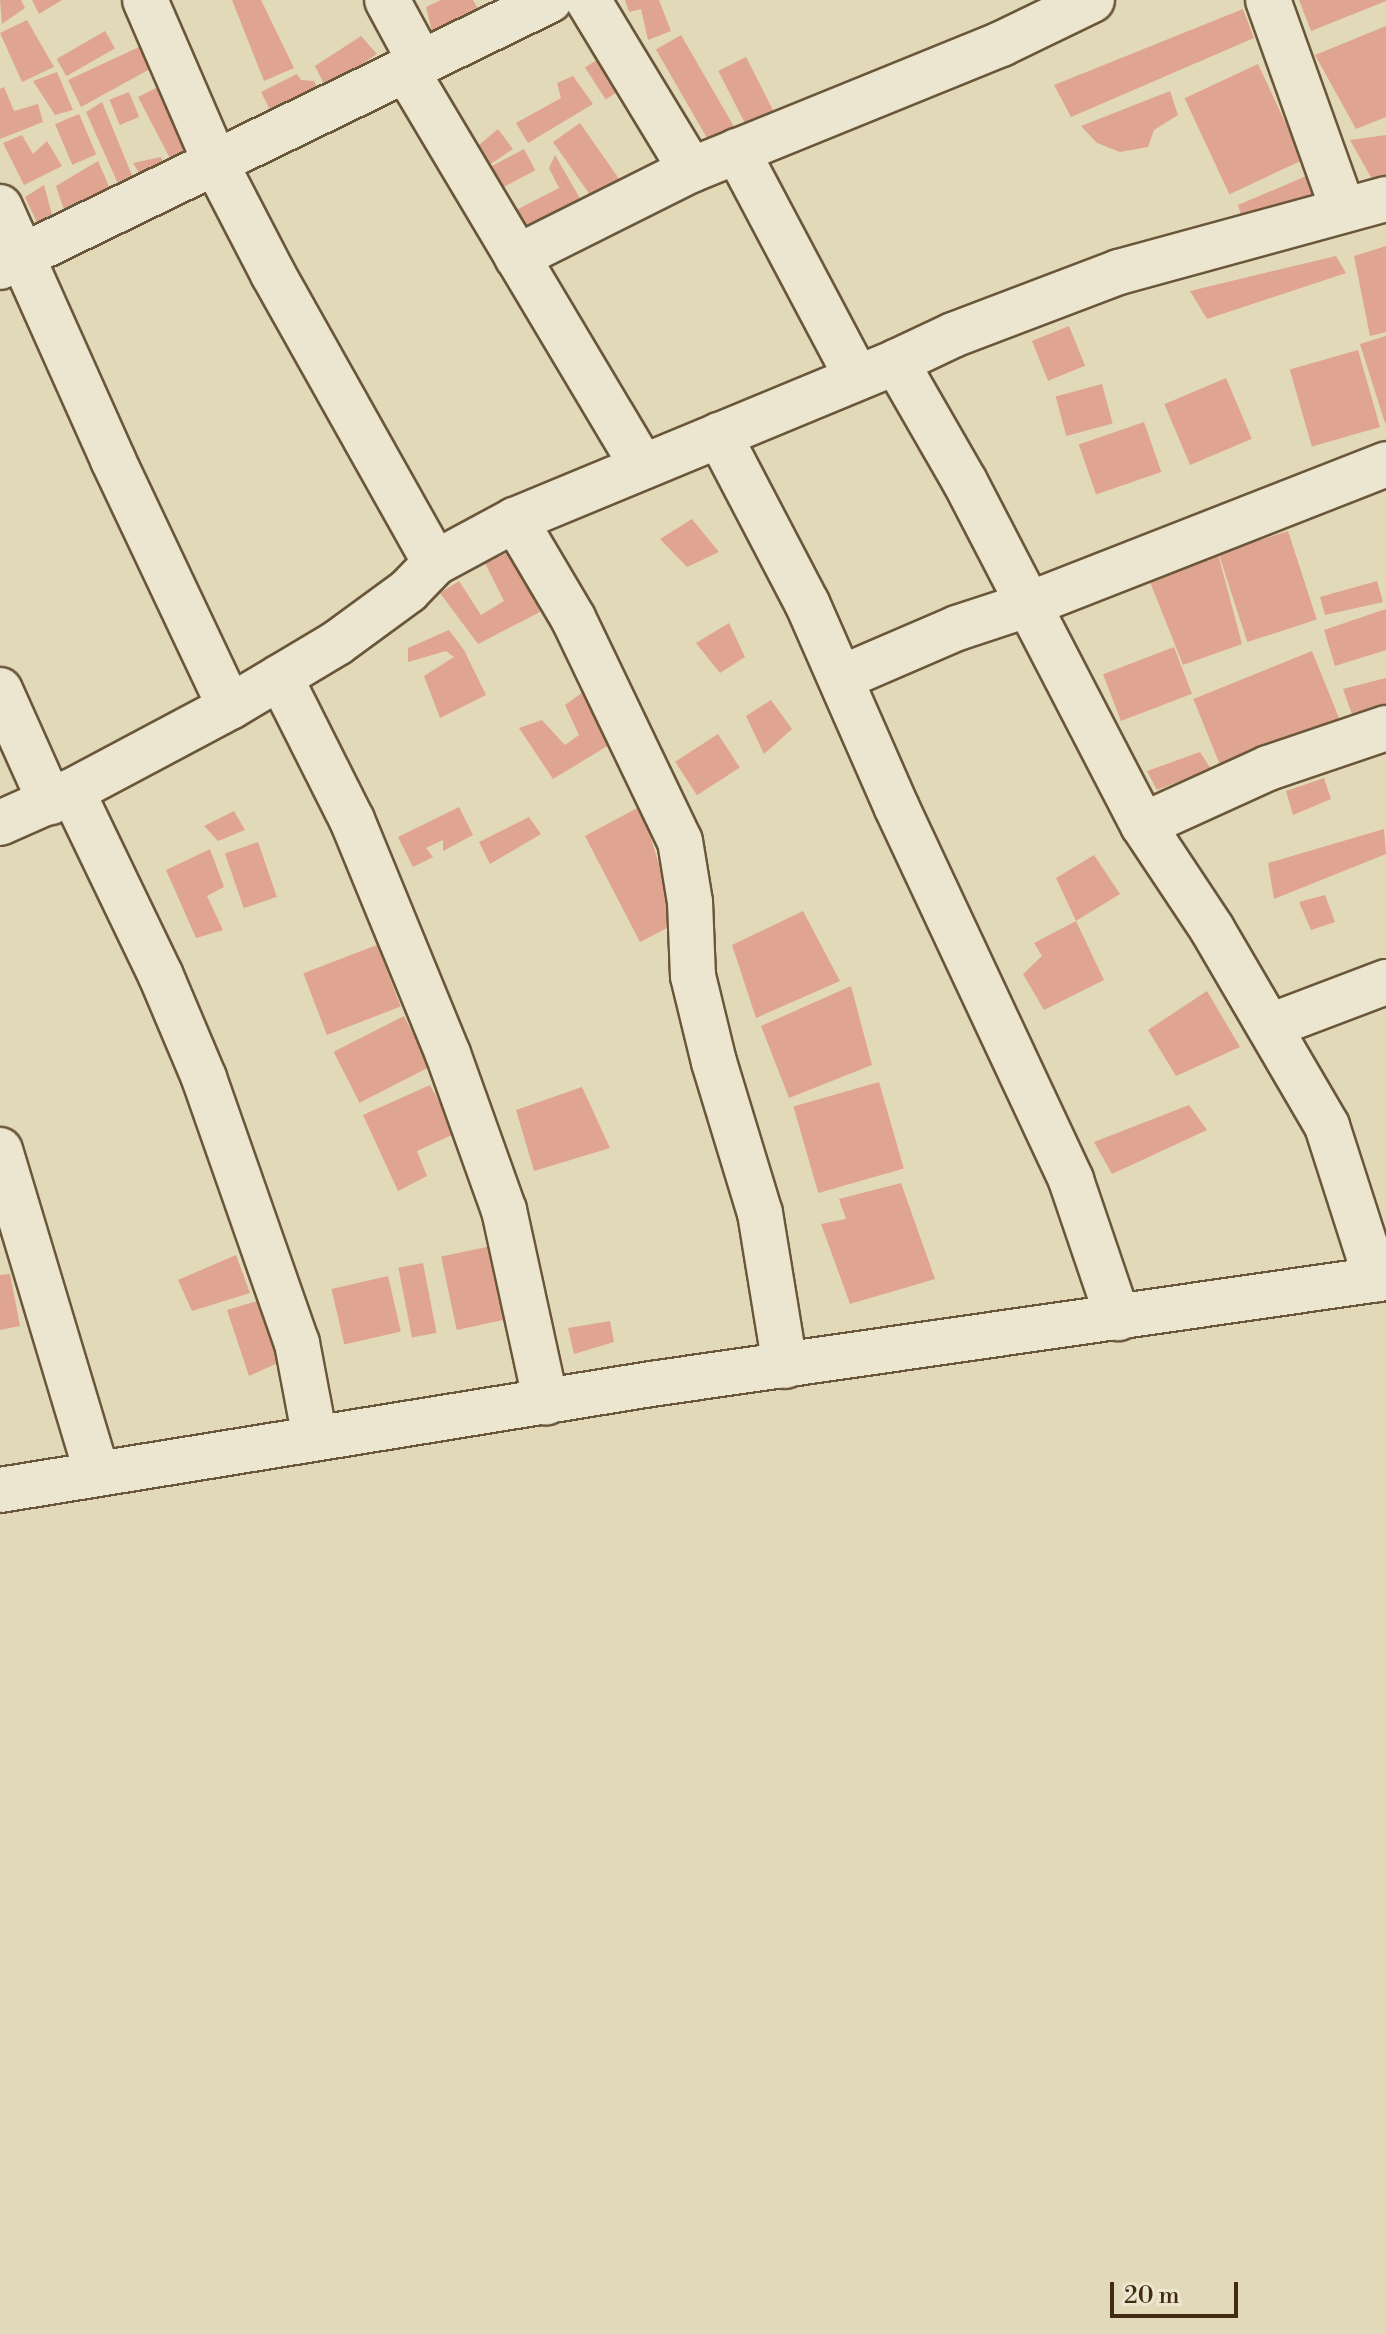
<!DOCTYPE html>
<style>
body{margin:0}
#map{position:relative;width:1386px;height:2334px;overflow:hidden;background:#e2d9b8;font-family:"Libre Bodoni",serif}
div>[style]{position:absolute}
.building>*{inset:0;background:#e0a590;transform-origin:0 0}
.roads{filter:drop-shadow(2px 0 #6a5739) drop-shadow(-2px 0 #6a5739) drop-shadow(0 2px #6a5739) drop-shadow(0 -2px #6a5739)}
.minor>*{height:44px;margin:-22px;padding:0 22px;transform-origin:22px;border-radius:22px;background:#ece6d1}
span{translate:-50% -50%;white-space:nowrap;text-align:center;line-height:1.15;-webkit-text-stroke:8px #ece6d1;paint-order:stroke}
.scale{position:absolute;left:1110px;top:2282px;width:128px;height:36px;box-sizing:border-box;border:4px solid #422c0f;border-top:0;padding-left:10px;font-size:24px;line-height:28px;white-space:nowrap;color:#422c0f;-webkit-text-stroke:6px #ece6d1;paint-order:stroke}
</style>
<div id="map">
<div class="building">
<i style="clip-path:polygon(0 0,21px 0,25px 8px,2px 24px)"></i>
<i style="clip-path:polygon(32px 0,62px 0,39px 14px)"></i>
<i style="clip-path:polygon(232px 0,261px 0,294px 68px,264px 81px)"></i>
<i style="clip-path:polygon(441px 0,473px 0,480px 12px,433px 36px,426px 7px)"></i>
<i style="clip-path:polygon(625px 0,659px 0,671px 31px,648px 40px,641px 9px,629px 12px)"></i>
<i style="clip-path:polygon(1299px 0,1386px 0,1386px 1px,1311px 31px)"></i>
<i style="clip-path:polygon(1243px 9px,1254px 38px,1071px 117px,1054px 85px)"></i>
<i style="clip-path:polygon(27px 20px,54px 67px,22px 82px,0 33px)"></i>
<i style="clip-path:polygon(1386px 26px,1386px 117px,1356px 129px,1315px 55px)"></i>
<i style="left:105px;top:31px;width:20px;height:56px;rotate:60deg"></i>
<i style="left:681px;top:35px;width:113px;height:29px;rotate:60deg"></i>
<i style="clip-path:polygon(361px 36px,377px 54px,349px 73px,332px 100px,315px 66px)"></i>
<i style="clip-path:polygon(139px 47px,150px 69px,81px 107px,68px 80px)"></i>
<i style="left:606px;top:54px;width:38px;height:25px;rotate:57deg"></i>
<i style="left:746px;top:57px;width:63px;height:31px;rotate:63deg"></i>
<i style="left:1258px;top:64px;width:106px;height:81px;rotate:65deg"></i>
<i style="clip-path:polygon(57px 72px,73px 110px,55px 115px,33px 81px)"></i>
<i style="clip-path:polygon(297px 74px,301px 80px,314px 81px,325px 103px,260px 117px,269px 108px,261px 92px)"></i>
<i style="clip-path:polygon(573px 76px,593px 104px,528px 143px,516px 123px,561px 98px,557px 83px)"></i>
<i style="clip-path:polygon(162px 85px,191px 153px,174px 166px,138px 97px)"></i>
<i style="clip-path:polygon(4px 87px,14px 111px,38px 104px,43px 122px,0 139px,0 89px)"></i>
<i style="clip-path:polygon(1170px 91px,1178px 115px,1154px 130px,1148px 147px,1120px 152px,1097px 143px,1081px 126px)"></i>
<i style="left:129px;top:92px;width:27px;height:21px;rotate:68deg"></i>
<i style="clip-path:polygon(102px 102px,138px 190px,124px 197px,86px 112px)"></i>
<i style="left:79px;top:114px;width:44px;height:26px;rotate:67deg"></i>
<i style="left:580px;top:123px;width:71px;height:33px;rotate:55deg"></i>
<i style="clip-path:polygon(498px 129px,513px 149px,485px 168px,473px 150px)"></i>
<i style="clip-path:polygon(22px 135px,33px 154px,47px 141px,62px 166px,24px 185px,3px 143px)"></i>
<i style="clip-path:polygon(1386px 135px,1386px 178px,1373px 181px,1350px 140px)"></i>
<i style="left:524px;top:149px;width:24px;height:39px;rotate:62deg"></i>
<i style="clip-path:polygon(555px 155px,585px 207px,528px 233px,518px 209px,559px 188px,549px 168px)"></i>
<i style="clip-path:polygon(161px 157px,169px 176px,147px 186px,133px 163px)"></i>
<i style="clip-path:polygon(98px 161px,114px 198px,67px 219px,56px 186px)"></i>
<i style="clip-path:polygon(1311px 174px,1319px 203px,1245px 230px,1238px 205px)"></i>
<i style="clip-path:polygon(44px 185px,54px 222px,41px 231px,25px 197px)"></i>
<i style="clip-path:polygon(1386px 246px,1386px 332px,1370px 336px,1354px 256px)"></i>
<i style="clip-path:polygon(1336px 256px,1346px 273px,1207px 319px,1190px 291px)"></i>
<i style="left:1069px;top:326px;width:43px;height:40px;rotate:68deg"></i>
<i style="clip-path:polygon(1386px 336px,1386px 423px,1385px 423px,1360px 344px)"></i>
<i style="left:1358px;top:350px;width:80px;height:71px;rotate:74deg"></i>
<i style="left:1226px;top:378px;width:66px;height:67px;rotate:67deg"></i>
<i style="left:1102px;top:384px;width:41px;height:48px;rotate:75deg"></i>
<i style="left:1144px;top:422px;width:53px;height:69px;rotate:71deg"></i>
<i style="clip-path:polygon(692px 519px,719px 552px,687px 567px,660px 539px)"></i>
<i style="left:1288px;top:531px;width:93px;height:73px;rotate:72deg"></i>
<i style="clip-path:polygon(514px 550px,540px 612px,478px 644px,440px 593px,459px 581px,481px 615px,504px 601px,485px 563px)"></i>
<i style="clip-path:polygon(1218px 554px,1242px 644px,1183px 665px,1150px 582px)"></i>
<i style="clip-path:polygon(1377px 581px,1383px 602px,1325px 615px,1320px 597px)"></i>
<i style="clip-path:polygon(1386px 609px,1386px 650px,1335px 666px,1324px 630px)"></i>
<i style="clip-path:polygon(729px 623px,745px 657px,720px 673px,696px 643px)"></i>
<i style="clip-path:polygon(449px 630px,464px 650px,486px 695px,440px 718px,424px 676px,454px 657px,446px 651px,408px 662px,408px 648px)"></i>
<i style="left:1174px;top:647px;width:50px;height:76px;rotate:69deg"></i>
<i style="left:1312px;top:651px;width:77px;height:128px;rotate:68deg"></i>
<i style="clip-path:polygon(1386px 678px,1386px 709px,1354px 720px,1343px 689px)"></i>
<i style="clip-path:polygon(586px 690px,614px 742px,553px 779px,519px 728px,542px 720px,565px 745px,579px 735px,565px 705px)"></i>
<i style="clip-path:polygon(771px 700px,792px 729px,764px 754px,746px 716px)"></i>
<i style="left:718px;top:734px;width:40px;height:51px;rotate:57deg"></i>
<i style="clip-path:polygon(1200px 752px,1211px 769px,1157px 790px,1147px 771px)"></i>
<i style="clip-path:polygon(1324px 778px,1331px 799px,1293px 815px,1286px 791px)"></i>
<i style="clip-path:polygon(641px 806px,677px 923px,640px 942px,585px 836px)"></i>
<i style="clip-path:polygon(459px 807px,473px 835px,443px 851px,443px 840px,426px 848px,433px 857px,413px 867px,398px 837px)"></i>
<i style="clip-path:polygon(234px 811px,245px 830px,218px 841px,204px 826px)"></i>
<i style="clip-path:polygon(529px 817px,541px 834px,490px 864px,479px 842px)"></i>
<i style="clip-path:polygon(1384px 829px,1386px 854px,1274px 899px,1268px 863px)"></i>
<i style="left:258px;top:842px;width:58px;height:35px;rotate:71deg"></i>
<i style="clip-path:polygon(210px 849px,224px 887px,207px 896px,223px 930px,196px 938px,166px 870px)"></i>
<i style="clip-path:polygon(1094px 855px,1120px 894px,1076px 921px,1104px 980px,1044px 1010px,1023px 974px,1042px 956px,1034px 943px,1076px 921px,1056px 878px)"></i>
<i style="clip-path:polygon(1325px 895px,1335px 922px,1311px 930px,1299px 902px)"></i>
<i style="clip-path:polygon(803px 911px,840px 981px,756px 1018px,732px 945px)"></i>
<i style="left:377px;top:945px;width:66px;height:79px;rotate:69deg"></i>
<i style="clip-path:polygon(851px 986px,872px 1065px,789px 1098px,761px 1026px)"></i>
<i style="clip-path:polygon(1207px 991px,1240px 1047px,1176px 1076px,1148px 1030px)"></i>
<i style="left:404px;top:1016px;width:57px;height:79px;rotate:63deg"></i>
<i style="left:879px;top:1082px;width:90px;height:89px;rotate:74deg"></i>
<i style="clip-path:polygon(430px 1085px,456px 1133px,417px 1151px,427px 1176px,398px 1191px,363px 1115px)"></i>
<i style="clip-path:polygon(582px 1087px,610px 1148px,534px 1171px,516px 1110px)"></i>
<i style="clip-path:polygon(1189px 1105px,1207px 1130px,1112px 1174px,1094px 1142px)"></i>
<i style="clip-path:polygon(901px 1183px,935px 1279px,850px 1304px,821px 1224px,846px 1219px,839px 1199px)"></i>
<i style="left:491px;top:1246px;width:75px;height:51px;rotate:78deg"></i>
<i style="clip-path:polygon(236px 1255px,250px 1293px,192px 1311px,178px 1280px)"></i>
<i style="left:423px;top:1263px;width:71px;height:25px;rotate:79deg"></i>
<i style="clip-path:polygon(10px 1274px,20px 1326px,0 1330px,0 1275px)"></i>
<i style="left:388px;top:1276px;width:57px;height:58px;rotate:77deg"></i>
<i style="clip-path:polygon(260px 1300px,278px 1363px,249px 1376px,227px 1310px)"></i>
<i style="clip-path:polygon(610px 1321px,614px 1342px,574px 1354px,568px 1328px)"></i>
</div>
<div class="roads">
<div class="minor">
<i style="left:145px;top:0;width:176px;rotate:66.6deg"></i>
<i style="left:215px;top:162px;width:126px;rotate:62.6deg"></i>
<i style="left:273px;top:274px;width:331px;rotate:60.7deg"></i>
<i style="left:387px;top:0;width:72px;rotate:61.6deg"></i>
<i style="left:588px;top:0;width:199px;rotate:58.8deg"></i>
<i style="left:1268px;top:0;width:222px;rotate:70.3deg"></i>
<i style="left:406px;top:70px;width:462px;rotate:59.2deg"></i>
<i style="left:737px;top:151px;width:255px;rotate:62.1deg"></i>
<i style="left:0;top:207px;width:277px;rotate:65.9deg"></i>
<i style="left:113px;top:460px;width:273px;rotate:64.7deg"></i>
<i style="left:517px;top:257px;width:195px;rotate:-26.6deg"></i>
<i style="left:691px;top:170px;width:335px;rotate:-22.1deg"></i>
<i style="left:1001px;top:44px;width:101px;rotate:-25.8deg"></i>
<i style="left:0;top:267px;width:611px;rotate:-25.89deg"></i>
<i style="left:896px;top:362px;width:138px;rotate:60.1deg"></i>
<i style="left:965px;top:482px;width:386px;rotate:62.6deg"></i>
<i style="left:1143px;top:825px;width:125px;rotate:56.4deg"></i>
<i style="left:1212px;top:929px;width:228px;rotate:59.7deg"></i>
<i style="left:1327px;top:1126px;width:161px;rotate:72.2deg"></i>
<i style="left:719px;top:435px;width:190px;rotate:62.4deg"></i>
<i style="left:807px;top:603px;width:224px;rotate:66.3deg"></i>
<i style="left:897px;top:808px;width:411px;rotate:64.9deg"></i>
<i style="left:1071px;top:1180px;width:146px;rotate:71.2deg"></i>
<i style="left:515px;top:520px;width:114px;rotate:59.4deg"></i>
<i style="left:573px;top:618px;width:247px;rotate:64.4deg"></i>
<i style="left:680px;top:841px;width:62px;rotate:80.7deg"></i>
<i style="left:690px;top:902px;width:74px;rotate:87.7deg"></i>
<i style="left:693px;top:976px;width:89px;rotate:76.3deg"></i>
<i style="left:714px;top:1062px;width:158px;rotate:73.1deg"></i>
<i style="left:760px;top:1213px;width:155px;rotate:80.7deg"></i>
<i style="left:280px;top:677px;width:160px;rotate:63.3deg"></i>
<i style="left:352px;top:820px;width:253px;rotate:67.7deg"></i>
<i style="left:448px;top:1054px;width:166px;rotate:70.3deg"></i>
<i style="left:504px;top:1210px;width:197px;rotate:77.7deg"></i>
<i style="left:841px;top:678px;width:126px;rotate:-23.3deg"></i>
<i style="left:957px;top:628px;width:74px;rotate:-18.2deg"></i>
<i style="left:1027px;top:605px;width:386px;rotate:-21.4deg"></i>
<i style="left:0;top:690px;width:123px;rotate:65.9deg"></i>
<i style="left:72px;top:791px;width:205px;rotate:64.3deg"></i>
<i style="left:161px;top:976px;width:111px;rotate:67.1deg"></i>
<i style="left:204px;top:1078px;width:281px;rotate:70.7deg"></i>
<i style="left:297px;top:1343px;width:97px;rotate:79.3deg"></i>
<i style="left:0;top:823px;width:79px;rotate:-24deg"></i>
<i style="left:72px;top:791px;width:179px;rotate:-28deg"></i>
<i style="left:230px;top:707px;width:125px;rotate:-30.9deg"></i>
<i style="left:337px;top:643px;width:88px;rotate:-36.2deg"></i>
<i style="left:408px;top:591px;width:39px;rotate:-46deg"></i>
<i style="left:435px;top:563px;width:91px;rotate:-28.3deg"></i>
<i style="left:515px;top:520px;width:412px;rotate:-22.5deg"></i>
<i style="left:896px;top:362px;width:63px;rotate:-25.3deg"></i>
<i style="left:953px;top:335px;width:178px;rotate:-20.8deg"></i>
<i style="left:1119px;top:272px;width:277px;rotate:-15.3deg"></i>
<i style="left:1143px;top:825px;width:137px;rotate:-24.5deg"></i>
<i style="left:1268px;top:768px;width:125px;rotate:-18.7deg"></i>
<i style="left:1270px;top:1026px;width:124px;rotate:-20.8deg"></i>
<i style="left:0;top:1150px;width:337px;rotate:73.3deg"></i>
<i style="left:0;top:1490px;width:660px;rotate:-9.25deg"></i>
<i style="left:651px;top:1384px;width:743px;rotate:-8.21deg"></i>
</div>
</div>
<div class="scale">20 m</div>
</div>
